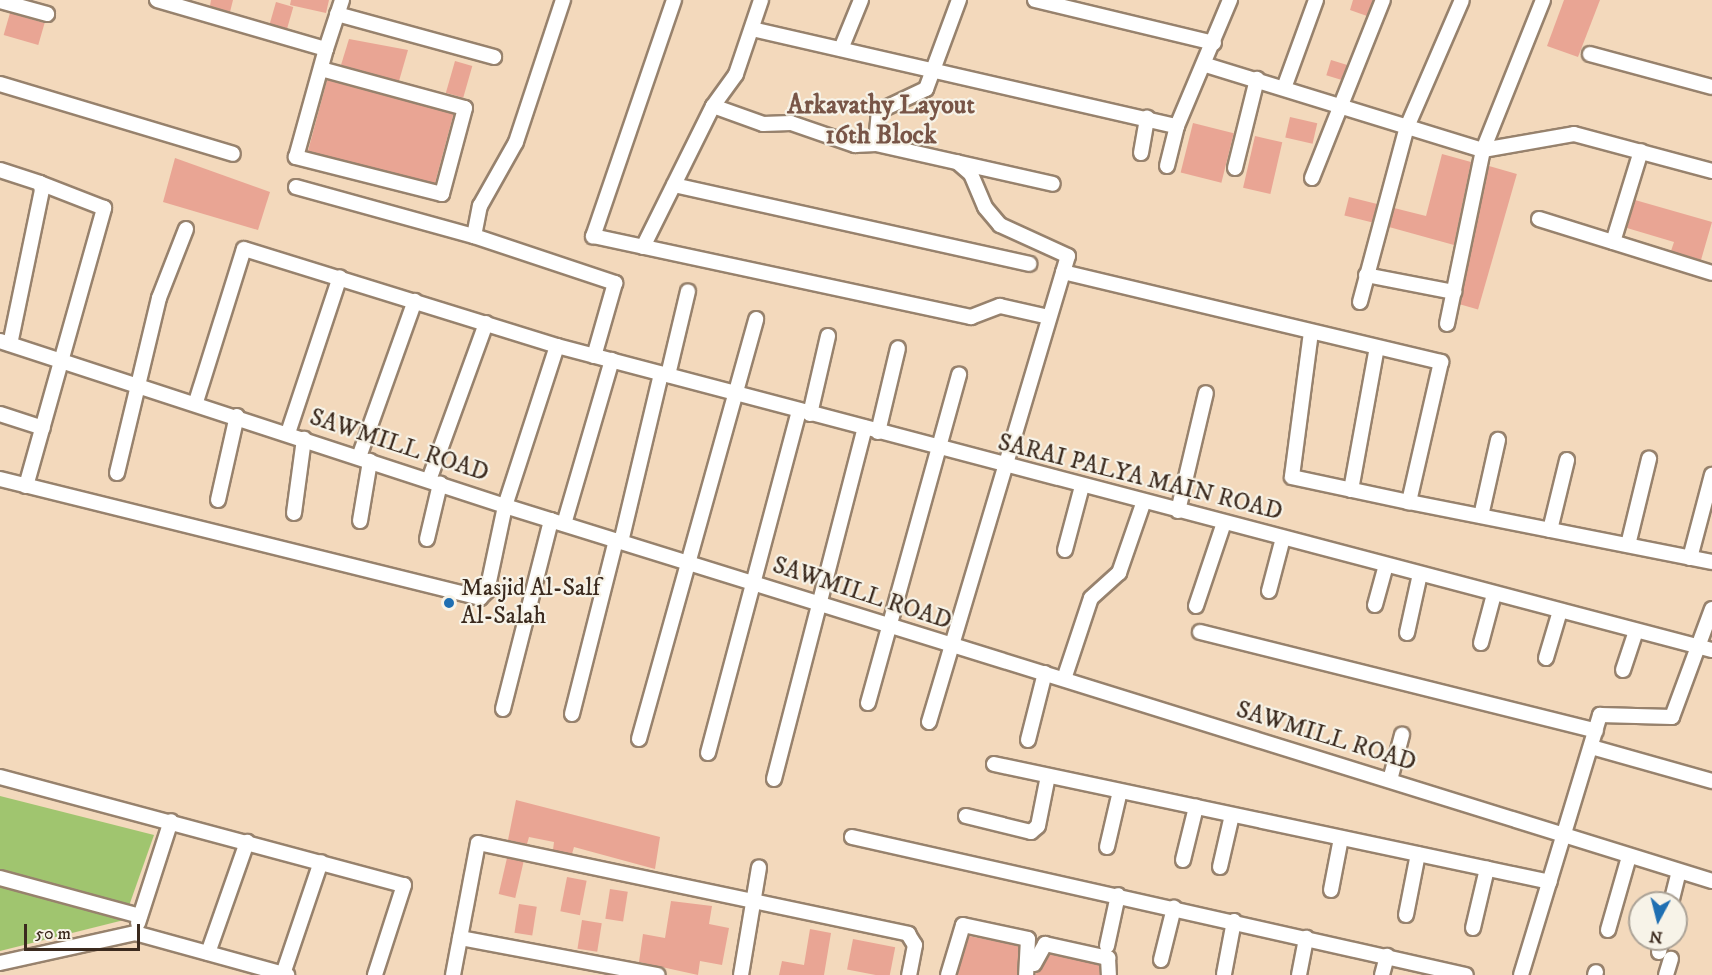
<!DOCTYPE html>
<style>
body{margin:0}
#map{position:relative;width:1712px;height:975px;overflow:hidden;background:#f3d9bc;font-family:"IM FELL DW Pica",serif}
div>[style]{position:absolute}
.green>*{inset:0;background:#a0c56f}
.building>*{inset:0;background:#e9a594;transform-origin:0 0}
.roads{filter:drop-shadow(2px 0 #97826d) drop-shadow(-2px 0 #97826d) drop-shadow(0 2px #97826d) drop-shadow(0 -2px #97826d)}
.street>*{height:14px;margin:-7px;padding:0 7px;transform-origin:7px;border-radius:7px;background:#fff}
.dots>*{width:16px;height:16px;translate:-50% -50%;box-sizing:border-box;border:3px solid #f7f3e8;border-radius:50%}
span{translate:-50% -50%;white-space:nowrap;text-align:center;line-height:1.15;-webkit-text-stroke:4.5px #f7f3e8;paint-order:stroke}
.street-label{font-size:24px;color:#3b2a1e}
.poi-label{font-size:24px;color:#3b2a1e}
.left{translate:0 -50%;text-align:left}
.neighbourhood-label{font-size:26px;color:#785547;font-weight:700}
.north{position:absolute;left:1628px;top:891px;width:60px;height:60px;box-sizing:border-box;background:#f7f3e8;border:2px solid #aca397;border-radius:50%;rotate:187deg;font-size:16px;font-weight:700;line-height:24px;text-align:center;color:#3b2a1e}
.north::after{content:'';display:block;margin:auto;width:21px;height:27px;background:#1f6fb2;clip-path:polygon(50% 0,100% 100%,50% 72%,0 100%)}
.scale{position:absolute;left:24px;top:924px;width:116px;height:27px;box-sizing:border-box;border:3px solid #3b2a1e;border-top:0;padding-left:8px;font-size:18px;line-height:21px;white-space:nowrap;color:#3b2a1e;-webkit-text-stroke:4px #f7f3e8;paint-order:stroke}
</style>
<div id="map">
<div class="green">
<i style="clip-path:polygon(0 796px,154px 835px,124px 920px,0 951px)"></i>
</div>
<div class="building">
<i style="clip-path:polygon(211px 0,233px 0,230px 12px,210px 6px)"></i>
<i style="clip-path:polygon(291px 0,329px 0,326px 13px,290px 5px)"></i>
<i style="clip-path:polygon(1353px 0,1373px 0,1367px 16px,1350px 10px)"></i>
<i style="clip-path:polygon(1564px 0,1600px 0,1578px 57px,1547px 46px)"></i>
<i style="left:276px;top:2px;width:18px;height:23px;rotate:16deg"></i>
<i style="left:10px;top:13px;width:36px;height:23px;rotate:16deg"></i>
<i style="clip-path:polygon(349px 39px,408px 50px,399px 81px,341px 65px)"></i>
<i style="left:1331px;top:60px;width:17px;height:16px;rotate:17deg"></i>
<i style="left:455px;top:61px;width:18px;height:33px;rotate:16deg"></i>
<i style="left:327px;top:80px;width:131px;height:74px;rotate:15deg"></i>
<i style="left:1290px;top:117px;width:28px;height:21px;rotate:13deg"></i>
<i style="left:1193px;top:123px;width:42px;height:51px;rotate:14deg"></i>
<i style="left:1255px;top:136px;width:28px;height:53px;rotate:13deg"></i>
<i style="clip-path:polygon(1442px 154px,1471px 162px,1454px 245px,1389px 227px,1394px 208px,1426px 216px)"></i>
<i style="clip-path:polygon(175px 158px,270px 192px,258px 230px,163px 202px)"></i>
<i style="left:1489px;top:166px;width:29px;height:141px;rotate:16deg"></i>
<i style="left:1349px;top:197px;width:29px;height:19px;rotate:14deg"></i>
<i style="clip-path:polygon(1635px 200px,1712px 222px,1701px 260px,1671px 251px,1674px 242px,1627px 228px)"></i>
<i style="clip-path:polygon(516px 800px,660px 837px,655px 869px,574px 847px,572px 854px,553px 850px,554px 842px,529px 837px,527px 844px,508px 840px)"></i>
<i style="left:507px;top:858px;width:17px;height:37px;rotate:13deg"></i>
<i style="left:567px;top:877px;width:20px;height:35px;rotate:11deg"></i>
<i style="left:610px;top:889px;width:18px;height:30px;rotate:9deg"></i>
<i style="clip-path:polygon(671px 901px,712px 906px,709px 924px,729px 928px,722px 965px,700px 961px,698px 975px,639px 962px,643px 934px,665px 938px)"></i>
<i style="left:519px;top:904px;width:18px;height:29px;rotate:9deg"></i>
<i style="left:582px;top:920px;width:20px;height:29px;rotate:9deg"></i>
<i style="clip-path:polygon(810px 929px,831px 933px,824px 975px,779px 975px,782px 961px,804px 965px)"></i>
<i style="clip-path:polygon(969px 936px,1019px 946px,1017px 975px,957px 975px)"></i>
<i style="left:853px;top:939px;width:43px;height:31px;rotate:11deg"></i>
<i style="clip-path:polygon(1050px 954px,1099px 965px,1100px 975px,1035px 975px)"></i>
</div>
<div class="roads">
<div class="street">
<i style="left:157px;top:0;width:176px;rotate:16.2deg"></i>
<i style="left:674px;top:0;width:250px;rotate:108.9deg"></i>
<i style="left:593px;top:236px;width:387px;rotate:12.1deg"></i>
<i style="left:971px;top:317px;width:31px;rotate:-21deg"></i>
<i style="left:1000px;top:306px;width:50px;rotate:12.7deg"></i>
<i style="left:1035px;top:0;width:184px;rotate:13.5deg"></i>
<i style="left:0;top:1px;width:49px;rotate:15.5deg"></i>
<i style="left:337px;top:14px;width:163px;rotate:15.3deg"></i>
<i style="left:752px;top:29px;width:436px;rotate:12.9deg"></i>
<i style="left:1177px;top:126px;width:137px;rotate:-67.2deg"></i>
<i style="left:841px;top:49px;width:53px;rotate:-67.8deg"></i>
<i style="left:1590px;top:54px;width:126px;rotate:15.1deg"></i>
<i style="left:1206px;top:65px;width:290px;rotate:17.1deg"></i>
<i style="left:1483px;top:150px;width:92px;rotate:-10deg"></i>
<i style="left:1574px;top:134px;width:143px;rotate:15deg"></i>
<i style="left:321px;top:69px;width:149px;rotate:15.2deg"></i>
<i style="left:465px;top:108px;width:89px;rotate:105deg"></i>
<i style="left:442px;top:194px;width:151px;rotate:-165.8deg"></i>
<i style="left:296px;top:157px;width:112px;rotate:-74.5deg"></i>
<i style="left:326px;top:49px;width:52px;rotate:-71.9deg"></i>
<i style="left:0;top:84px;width:243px;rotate:16.7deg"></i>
<i style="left:1284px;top:88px;width:94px;rotate:-70deg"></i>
<i style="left:713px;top:106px;width:53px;rotate:19.8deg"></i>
<i style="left:763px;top:124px;width:28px;rotate:-2deg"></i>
<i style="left:791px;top:123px;width:68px;rotate:19deg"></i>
<i style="left:855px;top:145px;width:21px;rotate:-3deg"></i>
<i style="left:876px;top:144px;width:181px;rotate:12.7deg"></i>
<i style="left:876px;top:144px;width:33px;rotate:-85deg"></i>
<i style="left:879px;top:111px;width:52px;rotate:-25.1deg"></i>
<i style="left:926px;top:89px;width:95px;rotate:-69.7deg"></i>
<i style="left:1141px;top:153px;width:36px;rotate:-80deg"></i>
<i style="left:1167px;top:166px;width:41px;rotate:-76deg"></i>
<i style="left:1235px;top:168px;width:92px;rotate:-76.1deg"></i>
<i style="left:0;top:170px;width:42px;rotate:18deg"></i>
<i style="left:40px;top:183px;width:7px;rotate:74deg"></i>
<i style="left:42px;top:190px;width:157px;rotate:101.7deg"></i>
<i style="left:1312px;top:178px;width:192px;rotate:-68.3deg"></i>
<i style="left:674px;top:185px;width:364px;rotate:12.5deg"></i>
<i style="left:296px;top:187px;width:185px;rotate:15.4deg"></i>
<i style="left:474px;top:236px;width:149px;rotate:18.4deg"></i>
<i style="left:615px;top:283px;width:76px;rotate:106deg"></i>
<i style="left:1539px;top:219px;width:181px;rotate:17.3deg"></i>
<i style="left:474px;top:236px;width:31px;rotate:-79deg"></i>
<i style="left:480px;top:206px;width:73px;rotate:-60.6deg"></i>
<i style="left:516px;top:142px;width:150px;rotate:-71.7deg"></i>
<i style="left:1613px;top:242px;width:95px;rotate:-72.9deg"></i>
<i style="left:643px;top:247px;width:157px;rotate:-63.6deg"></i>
<i style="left:713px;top:106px;width:39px;rotate:-54deg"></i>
<i style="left:736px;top:74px;width:78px;rotate:-71.3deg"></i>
<i style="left:1063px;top:272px;width:389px;rotate:13.4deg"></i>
<i style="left:1441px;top:362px;width:144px;rotate:102.9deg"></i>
<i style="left:1409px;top:502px;width:309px;rotate:11.2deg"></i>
<i style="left:1366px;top:275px;width:90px;rotate:10.9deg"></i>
<i style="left:1360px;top:302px;width:181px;rotate:-75deg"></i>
<i style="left:1407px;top:127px;width:138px;rotate:-66.6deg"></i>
<i style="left:1447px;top:324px;width:178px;rotate:-78.3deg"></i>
<i style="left:1483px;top:150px;width:162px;rotate:-68.2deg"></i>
<i style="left:1311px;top:332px;width:146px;rotate:97.5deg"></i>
<i style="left:1292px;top:477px;width:120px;rotate:12.1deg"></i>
<i style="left:0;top:341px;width:531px;rotate:18.09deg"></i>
<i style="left:505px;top:506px;width:1264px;rotate:17.26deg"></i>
<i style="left:668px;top:375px;width:86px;rotate:-76.6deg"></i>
<i style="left:196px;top:402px;width:160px;rotate:-72.6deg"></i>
<i style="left:244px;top:249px;width:328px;rotate:17.2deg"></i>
<i style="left:557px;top:346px;width:1194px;rotate:14.75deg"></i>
<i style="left:0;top:414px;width:45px;rotate:18deg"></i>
<i style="left:810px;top:414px;width:80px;rotate:-77deg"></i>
<i style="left:878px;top:432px;width:86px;rotate:-76.6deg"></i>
<i style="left:288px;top:433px;width:164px;rotate:-71.6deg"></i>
<i style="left:359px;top:457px;width:166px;rotate:-70.3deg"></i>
<i style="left:117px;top:473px;width:180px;rotate:-76.5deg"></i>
<i style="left:159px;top:298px;width:74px;rotate:-68.6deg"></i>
<i style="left:0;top:479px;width:495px;rotate:13.9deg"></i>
<i style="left:480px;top:598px;width:10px;rotate:-45deg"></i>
<i style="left:487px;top:591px;width:87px;rotate:-78deg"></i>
<i style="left:505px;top:506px;width:168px;rotate:-72deg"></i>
<i style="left:429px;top:480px;width:167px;rotate:-70deg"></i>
<i style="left:26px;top:486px;width:289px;rotate:-74.3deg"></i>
<i style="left:104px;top:208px;width:69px;rotate:-158.7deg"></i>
<i style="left:1351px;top:490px;width:145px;rotate:-79.7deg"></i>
<i style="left:218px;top:500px;width:86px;rotate:-77.3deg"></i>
<i style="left:1178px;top:511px;width:121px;rotate:-76.7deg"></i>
<i style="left:294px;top:513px;width:75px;rotate:-82.3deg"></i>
<i style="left:1481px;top:516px;width:78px;rotate:-77.4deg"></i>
<i style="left:360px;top:521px;width:61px;rotate:-80.5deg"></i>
<i style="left:564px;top:524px;width:171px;rotate:-73.7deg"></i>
<i style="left:1550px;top:530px;width:72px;rotate:-76.3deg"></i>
<i style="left:427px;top:539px;width:57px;rotate:-76.7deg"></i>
<i style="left:621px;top:542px;width:173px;rotate:-76.6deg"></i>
<i style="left:1628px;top:545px;width:89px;rotate:-76.3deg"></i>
<i style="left:1065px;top:550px;width:66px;rotate:-75.1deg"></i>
<i style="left:1690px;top:558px;width:86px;rotate:-75.2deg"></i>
<i style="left:1269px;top:591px;width:55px;rotate:-75.2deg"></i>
<i style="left:1375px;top:605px;width:41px;rotate:-74.6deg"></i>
<i style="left:1196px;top:606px;width:88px;rotate:-71.4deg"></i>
<i style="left:1200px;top:632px;width:408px;rotate:14deg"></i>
<i style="left:1407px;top:633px;width:60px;rotate:-77.6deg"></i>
<i style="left:1481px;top:643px;width:51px;rotate:-75.1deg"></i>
<i style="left:1546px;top:658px;width:49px;rotate:-73.4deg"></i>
<i style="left:1623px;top:670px;width:41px;rotate:-71.6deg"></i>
<i style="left:1064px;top:679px;width:85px;rotate:-71.6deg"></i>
<i style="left:1091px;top:598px;width:38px;rotate:-42deg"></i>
<i style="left:1119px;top:573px;width:76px;rotate:-70.9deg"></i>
<i style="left:868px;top:703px;width:341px;rotate:-74.5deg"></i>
<i style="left:503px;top:709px;width:195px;rotate:-75.7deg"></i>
<i style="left:572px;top:714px;width:179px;rotate:-75.8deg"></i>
<i style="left:929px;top:722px;width:486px;rotate:-73.4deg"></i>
<i style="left:1068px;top:256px;width:75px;rotate:-155.5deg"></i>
<i style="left:1000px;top:225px;width:23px;rotate:-130deg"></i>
<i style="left:985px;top:207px;width:36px;rotate:-113deg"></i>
<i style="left:971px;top:174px;width:18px;rotate:-139deg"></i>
<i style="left:639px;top:739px;width:436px;rotate:-74.4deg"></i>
<i style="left:1028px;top:740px;width:69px;rotate:-75.8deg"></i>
<i style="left:1591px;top:747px;width:126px;rotate:15.7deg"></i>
<i style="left:708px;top:753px;width:354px;rotate:-75.1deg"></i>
<i style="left:994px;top:764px;width:568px;rotate:11.98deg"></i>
<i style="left:0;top:777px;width:418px;rotate:15deg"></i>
<i style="left:404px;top:885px;width:95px;rotate:107.9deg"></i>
<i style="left:774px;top:779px;width:363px;rotate:-75.5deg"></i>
<i style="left:1390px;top:780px;width:47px;rotate:-75.1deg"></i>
<i style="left:966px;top:816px;width:67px;rotate:13.8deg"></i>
<i style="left:1031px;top:832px;width:9px;rotate:-41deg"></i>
<i style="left:1038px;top:826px;width:51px;rotate:-78.7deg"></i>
<i style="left:852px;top:837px;width:629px;rotate:12.67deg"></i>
<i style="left:1107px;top:847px;width:57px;rotate:-76.9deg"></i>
<i style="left:1183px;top:860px;width:55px;rotate:-76.2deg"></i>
<i style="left:1220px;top:867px;width:53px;rotate:-77deg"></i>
<i style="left:0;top:878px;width:145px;rotate:15.2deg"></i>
<i style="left:1331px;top:890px;width:53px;rotate:-79.1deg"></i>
<i style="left:1671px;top:903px;width:32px;rotate:-76deg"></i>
<i style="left:1406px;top:915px;width:62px;rotate:-78.9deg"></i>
<i style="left:138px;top:923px;width:107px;rotate:-72.1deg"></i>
<i style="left:1473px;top:928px;width:61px;rotate:-76.7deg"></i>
<i style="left:1608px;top:930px;width:76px;rotate:-74deg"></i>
<i style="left:460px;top:938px;width:201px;rotate:10.6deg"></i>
<i style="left:1107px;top:946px;width:52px;rotate:-77.8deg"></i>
<i style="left:1659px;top:952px;width:13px;rotate:-77deg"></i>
<i style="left:208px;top:953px;width:118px;rotate:-70.6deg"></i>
<i style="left:1161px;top:960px;width:54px;rotate:-76deg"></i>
<i style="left:0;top:963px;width:138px;rotate:-12.5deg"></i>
<i style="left:135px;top:933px;width:158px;rotate:15.4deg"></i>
<i style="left:1034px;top:964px;width:23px;rotate:-61deg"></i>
<i style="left:1045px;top:944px;width:65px;rotate:12.5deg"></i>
<i style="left:1108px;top:958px;width:17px;rotate:87deg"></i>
<i style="left:283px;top:974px;width:118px;rotate:-71.3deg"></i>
<i style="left:1224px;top:974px;width:54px;rotate:-79.3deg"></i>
<i style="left:453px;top:975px;width:134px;rotate:-79.3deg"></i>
<i style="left:478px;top:843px;width:440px;rotate:11.9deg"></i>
<i style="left:908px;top:934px;width:13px;rotate:58deg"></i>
<i style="left:915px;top:945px;width:31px;rotate:101deg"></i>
<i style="left:741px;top:975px;width:109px;rotate:-80.5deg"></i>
<i style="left:948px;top:975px;width:52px;rotate:-73.3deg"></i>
<i style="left:963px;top:925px;width:66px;rotate:12.2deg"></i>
<i style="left:1028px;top:939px;width:36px;rotate:93deg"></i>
<i style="left:1299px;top:975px;width:38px;rotate:-79deg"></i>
<i style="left:1382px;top:975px;width:20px;rotate:-75deg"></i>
<i style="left:1521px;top:975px;width:272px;rotate:-73.1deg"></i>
<i style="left:1600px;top:715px;width:72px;rotate:1.6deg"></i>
<i style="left:1672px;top:717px;width:115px;rotate:-69.7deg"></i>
<i style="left:1595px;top:975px;width:3px;rotate:-72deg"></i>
<i style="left:1666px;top:975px;width:17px;rotate:-73deg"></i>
</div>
</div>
<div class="dots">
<i style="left:449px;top:603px;background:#1f6fb2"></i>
</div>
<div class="street-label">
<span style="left:399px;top:446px;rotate:18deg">SAWMILL ROAD</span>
<span style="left:1140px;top:478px;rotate:14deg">SARAI PALYA MAIN ROAD</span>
<span style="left:862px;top:594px;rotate:18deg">SAWMILL ROAD</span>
<span style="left:1326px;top:737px;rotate:17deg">SAWMILL ROAD</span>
</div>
<div class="poi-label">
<span class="left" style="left:461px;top:603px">Masjid Al-Salf<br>Al-Salah</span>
</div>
<div class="neighbourhood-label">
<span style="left:881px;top:121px">Arkavathy Layout<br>16th Block</span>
</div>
<div class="north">N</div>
<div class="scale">50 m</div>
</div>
